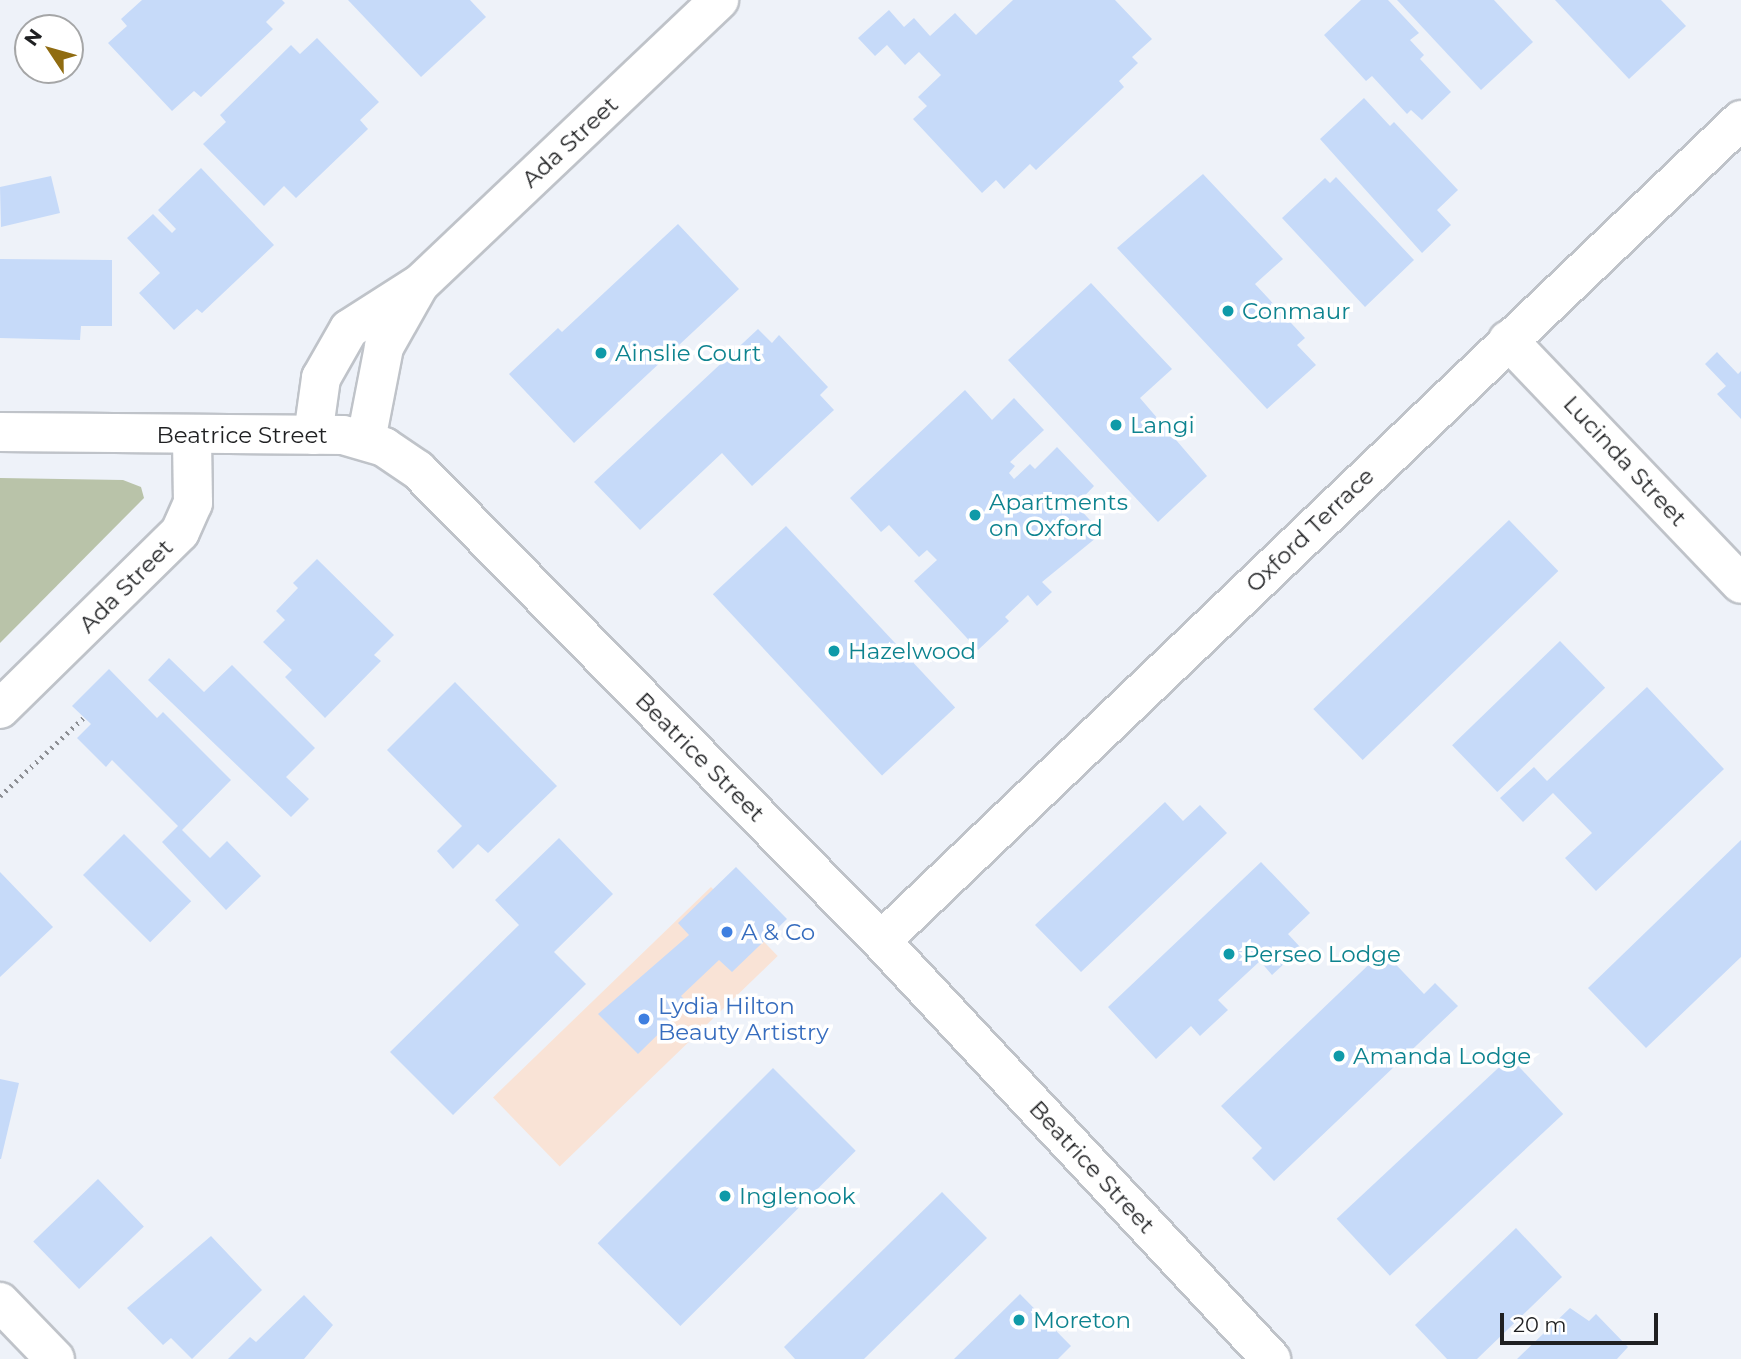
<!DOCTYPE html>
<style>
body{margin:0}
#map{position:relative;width:1741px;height:1359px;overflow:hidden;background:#eef2f9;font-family:Montserrat,sans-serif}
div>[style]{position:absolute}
.commercial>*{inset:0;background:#f9e3d6;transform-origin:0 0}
.green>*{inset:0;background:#b9c3a9}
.building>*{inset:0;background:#c6daf9;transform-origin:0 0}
.path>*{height:4.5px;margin-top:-2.25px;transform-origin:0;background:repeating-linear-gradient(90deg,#8d8f94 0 2px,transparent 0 7px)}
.roads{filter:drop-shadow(2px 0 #bfc3c9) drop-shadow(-2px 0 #bfc3c9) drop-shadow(0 2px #bfc3c9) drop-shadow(0 -2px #bfc3c9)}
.street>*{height:38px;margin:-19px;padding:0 19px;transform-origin:19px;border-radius:19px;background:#fff}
.dots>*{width:19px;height:19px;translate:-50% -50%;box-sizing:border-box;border:4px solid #fff;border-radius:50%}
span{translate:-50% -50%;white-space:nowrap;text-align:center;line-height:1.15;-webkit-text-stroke:7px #fff;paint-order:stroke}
.street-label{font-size:23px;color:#1f2022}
.culture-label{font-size:23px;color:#0d838f}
.left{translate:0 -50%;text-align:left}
.shop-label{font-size:23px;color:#366cbe}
.north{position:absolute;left:14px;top:14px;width:70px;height:70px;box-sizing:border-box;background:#fff;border:2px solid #a5a6a7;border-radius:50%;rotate:306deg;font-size:19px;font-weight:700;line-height:28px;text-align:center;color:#1f2022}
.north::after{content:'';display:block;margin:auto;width:24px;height:32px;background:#906c11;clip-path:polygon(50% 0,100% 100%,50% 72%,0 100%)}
.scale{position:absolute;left:1500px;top:1313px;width:158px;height:32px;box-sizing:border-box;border:4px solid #1f2022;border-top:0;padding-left:9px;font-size:21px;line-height:24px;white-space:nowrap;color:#1f2022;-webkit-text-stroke:5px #fff;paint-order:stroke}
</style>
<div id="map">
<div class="commercial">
<i style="left:711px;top:887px;width:96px;height:303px;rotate:46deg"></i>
</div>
<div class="green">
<i style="clip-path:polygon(0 478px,123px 480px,141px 487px,144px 498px,0 643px)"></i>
</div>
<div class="building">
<i style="clip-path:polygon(142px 0,282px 0,285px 3px,266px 22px,273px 29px,201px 97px,194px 91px,172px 111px,108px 43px,127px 26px,121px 19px)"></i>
<i style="clip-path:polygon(348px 0,470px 0,486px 17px,421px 77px)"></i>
<i style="clip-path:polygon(1013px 0,1115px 0,1152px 39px,1132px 57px,1138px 63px,1119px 81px,1124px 87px,1036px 170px,1030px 164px,1004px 189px,996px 180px,982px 193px,913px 119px,927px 106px,918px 97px,941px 75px,919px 52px,905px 65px,887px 45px,875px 56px,858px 38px,889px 10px,904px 27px,914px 18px,930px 36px,955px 13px,976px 35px)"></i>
<i style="clip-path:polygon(1361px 0,1388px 0,1419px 33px,1410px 40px,1424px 55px,1420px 59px,1451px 92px,1422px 120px,1411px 110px,1407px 114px,1372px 76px,1366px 81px,1324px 35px)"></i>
<i style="clip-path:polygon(1397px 0,1494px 0,1533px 42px,1481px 90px)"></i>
<i style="clip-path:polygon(1555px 0,1661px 0,1686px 26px,1629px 79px)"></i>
<i style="clip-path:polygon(317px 38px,379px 102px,360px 120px,368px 129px,296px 198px,284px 186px,264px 206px,203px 144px,226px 122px,220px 115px,291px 45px,300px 54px)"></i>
<i style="clip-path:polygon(1364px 98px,1390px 126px,1394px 122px,1458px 190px,1437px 210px,1451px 225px,1422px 253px,1320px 139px)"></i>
<i style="clip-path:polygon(201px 168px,274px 245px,202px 313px,197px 309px,174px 330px,139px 293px,160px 273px,127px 238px,153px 214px,172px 233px,176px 229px,158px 210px)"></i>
<i style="clip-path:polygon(1203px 174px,1283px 259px,1255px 284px,1305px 338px,1297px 345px,1316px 365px,1267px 409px,1117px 248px)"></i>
<i style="clip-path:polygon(51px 176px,60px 213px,1px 227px,0 187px)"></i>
<i style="clip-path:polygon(1336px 177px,1414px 260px,1365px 307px,1282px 218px,1325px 178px,1330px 183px)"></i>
<i style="clip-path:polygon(678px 224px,739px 289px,574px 443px,509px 374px,558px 328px,562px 332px)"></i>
<i style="clip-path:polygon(0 259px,112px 260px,112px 326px,81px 326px,80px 340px,0 338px)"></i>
<i style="clip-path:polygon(1091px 283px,1172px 369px,1140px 398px,1207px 476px,1158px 522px,1008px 360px)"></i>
<i style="clip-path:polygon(758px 329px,772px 343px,779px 335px,828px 387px,820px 395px,834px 410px,752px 486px,722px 453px,640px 530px,594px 482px)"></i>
<i style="clip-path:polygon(1717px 352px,1738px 374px,1741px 371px,1741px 419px,1717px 394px,1726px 386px,1705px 364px)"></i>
<i style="clip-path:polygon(965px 390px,992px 420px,1014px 398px,1044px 430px,1010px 462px,1015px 466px,1009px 473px,1014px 479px,1030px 464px,1035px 469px,1057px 447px,1094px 486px,1076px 505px,1102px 533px,1042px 582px,1052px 592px,1037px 606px,1028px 595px,1005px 617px,1009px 621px,978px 650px,914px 581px,937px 560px,927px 550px,919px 557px,889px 525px,881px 532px,850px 498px)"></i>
<i style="left:1509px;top:520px;width:71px;height:272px;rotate:46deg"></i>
<i style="left:786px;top:526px;width:248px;height:100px;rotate:47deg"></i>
<i style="clip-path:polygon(317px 559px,394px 635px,374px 655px,381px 661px,325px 718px,285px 677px,292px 670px,263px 642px,285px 620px,276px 611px,298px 588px,293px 583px)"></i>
<i style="left:1560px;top:641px;width:65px;height:150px;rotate:46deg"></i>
<i style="clip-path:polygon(169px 658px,204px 692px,232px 665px,315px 748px,286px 777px,309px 799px,291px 817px,148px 680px)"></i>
<i style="clip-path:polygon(109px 669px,157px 718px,163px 712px,231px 780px,182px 830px,210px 858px,227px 841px,261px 876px,226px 910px,162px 842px,178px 826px,112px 760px,106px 767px,77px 738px,91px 724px,72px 706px)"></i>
<i style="clip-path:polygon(455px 682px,557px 786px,488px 853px,478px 844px,453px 869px,437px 851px,462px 826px,387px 750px)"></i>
<i style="clip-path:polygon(1647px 687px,1724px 769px,1596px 891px,1565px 858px,1592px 833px,1553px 793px,1523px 822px,1500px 798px,1534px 767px,1547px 781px)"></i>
<i style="clip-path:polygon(1165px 802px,1183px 821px,1200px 805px,1227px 833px,1081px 972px,1035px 925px)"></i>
<i style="left:124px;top:834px;width:95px;height:58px;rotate:45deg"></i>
<i style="clip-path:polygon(559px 838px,613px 894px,554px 952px,586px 984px,453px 1115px,390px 1052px,519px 925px,495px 900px)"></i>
<i style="clip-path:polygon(1741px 840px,1741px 957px,1646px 1048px,1588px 988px)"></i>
<i style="clip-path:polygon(1261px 862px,1310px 913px,1288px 934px,1301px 948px,1272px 975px,1260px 961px,1218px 1000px,1228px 1010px,1200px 1036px,1191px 1026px,1156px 1059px,1108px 1007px)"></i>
<i style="clip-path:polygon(736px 867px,787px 919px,732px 972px,719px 960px,681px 996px,689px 1004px,638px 1054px,598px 1014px,689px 935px,678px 923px)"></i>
<i style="clip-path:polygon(0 872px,53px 927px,0 977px)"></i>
<i style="clip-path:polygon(1383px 951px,1424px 994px,1435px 983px,1458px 1006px,1274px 1181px,1252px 1158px,1262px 1148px,1221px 1106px)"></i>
<i style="left:1510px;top:1057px;width:78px;height:237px;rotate:47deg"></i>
<i style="left:773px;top:1068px;width:117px;height:248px;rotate:45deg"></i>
<i style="clip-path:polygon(0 1079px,19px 1083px,1px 1159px,0 1159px)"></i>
<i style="left:98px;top:1179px;width:66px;height:90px;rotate:46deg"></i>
<i style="clip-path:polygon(942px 1192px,987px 1238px,864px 1359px,795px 1359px,784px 1347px)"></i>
<i style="clip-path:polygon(1516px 1228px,1562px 1277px,1477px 1359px,1447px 1359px,1415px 1325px)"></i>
<i style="clip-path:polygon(211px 1236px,262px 1290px,192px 1359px,171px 1338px,163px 1345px,127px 1308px)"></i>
<i style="clip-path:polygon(1020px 1294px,1071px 1346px,1058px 1359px,954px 1359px)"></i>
<i style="clip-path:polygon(304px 1295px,333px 1325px,304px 1359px,228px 1359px,250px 1337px,256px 1342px)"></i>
<i style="clip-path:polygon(1570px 1308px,1589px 1321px,1596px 1314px,1628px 1347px,1617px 1359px,1517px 1359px)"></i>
</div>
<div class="path">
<i style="left:0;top:796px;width:115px;rotate:-43.2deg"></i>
</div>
<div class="roads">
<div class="street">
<i style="left:1508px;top:340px;width:337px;rotate:46.3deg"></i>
<i style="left:0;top:432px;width:343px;rotate:0.5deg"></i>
<i style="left:343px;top:435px;width:43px;rotate:16.3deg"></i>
<i style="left:384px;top:447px;width:41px;rotate:34.1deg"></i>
<i style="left:418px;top:470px;width:660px;rotate:45.49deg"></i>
<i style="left:881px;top:941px;width:572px;rotate:46.98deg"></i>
<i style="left:313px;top:435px;width:58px;rotate:-82deg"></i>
<i style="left:321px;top:378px;width:56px;rotate:-60.3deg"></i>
<i style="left:349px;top:329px;width:85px;rotate:-32.6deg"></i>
<i style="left:421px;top:283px;width:411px;rotate:-43.5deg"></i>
<i style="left:366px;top:440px;width:95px;rotate:-79deg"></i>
<i style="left:384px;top:347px;width:69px;rotate:-60.5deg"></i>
<i style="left:0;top:709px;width:252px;rotate:-44.5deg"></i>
<i style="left:180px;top:532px;width:32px;rotate:-66deg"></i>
<i style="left:193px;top:503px;width:67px;rotate:-90.9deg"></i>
<i style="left:881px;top:941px;width:1189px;rotate:-43.67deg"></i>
<i style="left:0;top:1302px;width:79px;rotate:46deg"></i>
</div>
</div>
<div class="dots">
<i style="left:1228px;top:311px;background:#0f9aa8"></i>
<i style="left:601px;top:353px;background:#0f9aa8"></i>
<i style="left:1116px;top:425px;background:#0f9aa8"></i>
<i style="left:975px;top:515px;background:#0f9aa8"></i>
<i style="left:834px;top:651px;background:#0f9aa8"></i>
<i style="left:727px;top:932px;background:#3f7fe0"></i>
<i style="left:1229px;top:954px;background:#0f9aa8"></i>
<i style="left:644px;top:1019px;background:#3f7fe0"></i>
<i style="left:1339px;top:1056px;background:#0f9aa8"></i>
<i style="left:725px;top:1196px;background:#0f9aa8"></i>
<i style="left:1019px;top:1320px;background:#0f9aa8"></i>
</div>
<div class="street-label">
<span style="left:570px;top:142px;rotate:-43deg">Ada Street</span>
<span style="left:242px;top:435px">Beatrice Street</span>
<span style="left:1625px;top:461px;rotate:47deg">Lucinda Street</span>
<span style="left:1310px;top:530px;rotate:-44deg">Oxford Terrace</span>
<span style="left:126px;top:586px;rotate:-45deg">Ada Street</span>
<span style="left:700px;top:757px;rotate:45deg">Beatrice Street</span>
<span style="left:1092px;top:1167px;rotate:47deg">Beatrice Street</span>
</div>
<div class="culture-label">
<span class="left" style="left:1242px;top:311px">Conmaur</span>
<span class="left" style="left:615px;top:353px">Ainslie Court</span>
<span class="left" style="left:1130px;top:425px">Langi</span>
<span class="left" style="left:989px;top:515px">Apartments<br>on Oxford</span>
<span class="left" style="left:848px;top:651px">Hazelwood</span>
<span class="left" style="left:1243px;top:954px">Perseo Lodge</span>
<span class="left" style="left:1353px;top:1056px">Amanda Lodge</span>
<span class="left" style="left:739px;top:1196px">Inglenook</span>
<span class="left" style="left:1033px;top:1320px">Moreton</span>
</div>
<div class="shop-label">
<span class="left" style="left:741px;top:932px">A &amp; Co</span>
<span class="left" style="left:658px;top:1019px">Lydia Hilton<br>Beauty Artistry</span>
</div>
<div class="north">N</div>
<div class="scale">20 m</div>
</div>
